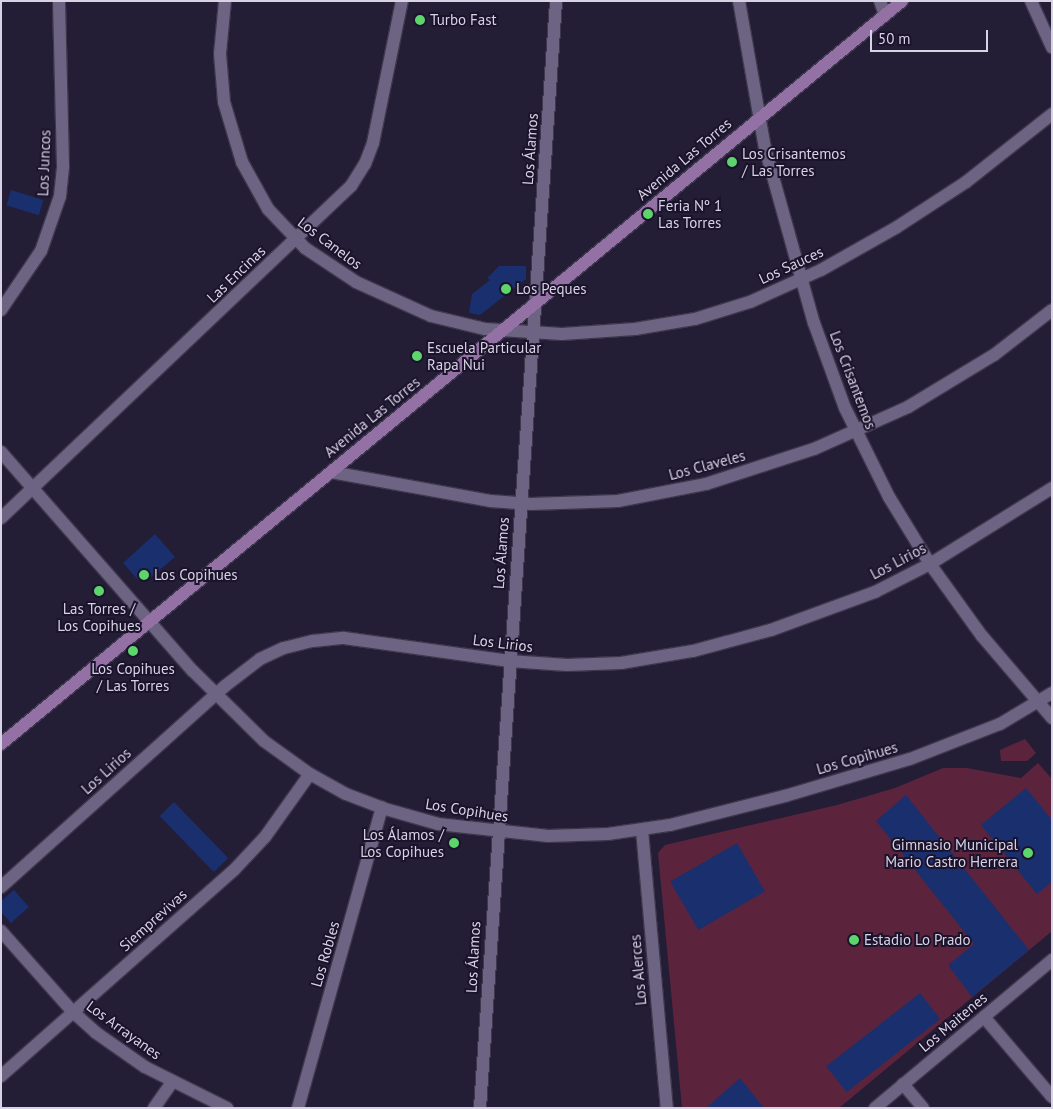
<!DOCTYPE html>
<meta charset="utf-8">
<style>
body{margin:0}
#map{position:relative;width:1053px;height:1109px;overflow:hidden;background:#241d36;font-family:"PT Sans",sans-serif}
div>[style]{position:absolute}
.green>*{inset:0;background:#5c243c}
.building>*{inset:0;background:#192f6e;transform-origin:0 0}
.roads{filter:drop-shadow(1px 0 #3e374d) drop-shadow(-1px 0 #3e374d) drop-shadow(0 1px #3e374d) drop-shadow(0 -1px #3e374d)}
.minor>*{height:12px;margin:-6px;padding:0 6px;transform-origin:6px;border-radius:6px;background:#6c6482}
.tertiary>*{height:12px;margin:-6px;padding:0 6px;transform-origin:6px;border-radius:6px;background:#6c6482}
.secondary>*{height:12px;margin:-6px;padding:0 6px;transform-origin:6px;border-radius:6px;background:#9471a4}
.dots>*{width:14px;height:14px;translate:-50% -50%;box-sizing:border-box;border:2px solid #1b132c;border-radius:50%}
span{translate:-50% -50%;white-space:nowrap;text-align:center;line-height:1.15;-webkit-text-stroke:4px #1b132c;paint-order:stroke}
.poi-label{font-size:15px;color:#d7d3e4}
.left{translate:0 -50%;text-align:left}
.right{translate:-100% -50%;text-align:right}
.street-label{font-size:15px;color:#d7d3e4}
.frame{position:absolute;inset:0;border:2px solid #d7d3e4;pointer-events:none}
.scale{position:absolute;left:870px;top:30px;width:118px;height:22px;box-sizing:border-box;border:2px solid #d7d3e4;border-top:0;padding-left:6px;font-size:15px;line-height:18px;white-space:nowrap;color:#d7d3e4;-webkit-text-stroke:4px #1b132c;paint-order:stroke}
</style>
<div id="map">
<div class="green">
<i style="clip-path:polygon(1025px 739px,1036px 753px,1027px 761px,1001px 761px,1000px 750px)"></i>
<i style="clip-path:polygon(1038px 763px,1052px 779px,1052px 931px,839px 1108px,682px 1108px,658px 853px,665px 845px,837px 805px,895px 788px,943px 768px,967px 768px,1021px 778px)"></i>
</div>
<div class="building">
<i style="left:11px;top:190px;width:34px;height:16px;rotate:17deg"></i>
<i style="clip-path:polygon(499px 266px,526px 266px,526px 279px,480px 315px,469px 313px,472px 294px,490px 280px,487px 278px)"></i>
<i style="clip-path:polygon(155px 534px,175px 557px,149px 579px,138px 580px,123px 563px)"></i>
<i style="clip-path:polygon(1026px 788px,1052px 820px,1052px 882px,1037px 894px,981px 825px)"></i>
<i style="clip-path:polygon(906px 795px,1029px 950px,972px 997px,948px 965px,974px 944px,876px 821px)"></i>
<i style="left:174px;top:802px;width:78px;height:20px;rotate:46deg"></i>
<i style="left:737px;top:843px;width:56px;height:77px;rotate:60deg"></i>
<i style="clip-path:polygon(14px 890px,29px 907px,11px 923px,1px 912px,1px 901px)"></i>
<i style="left:920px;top:993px;width:33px;height:119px;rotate:52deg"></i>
<i style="clip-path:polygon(740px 1078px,764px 1108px,706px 1108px)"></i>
</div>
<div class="roads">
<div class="minor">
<i style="left:225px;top:1px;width:53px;rotate:95.4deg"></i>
<i style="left:220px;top:54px;width:48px;rotate:85.2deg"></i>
<i style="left:224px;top:102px;width:63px;rotate:73.3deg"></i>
<i style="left:242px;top:162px;width:54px;rotate:61deg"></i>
<i style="left:268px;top:209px;width:54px;rotate:46.5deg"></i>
<i style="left:305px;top:248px;width:61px;rotate:33.7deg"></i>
<i style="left:356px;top:282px;width:82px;rotate:24.4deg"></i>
<i style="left:431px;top:316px;width:56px;rotate:13.5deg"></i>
<i style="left:485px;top:329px;width:77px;rotate:3.7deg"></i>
<i style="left:562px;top:334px;width:73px;rotate:-3.9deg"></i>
<i style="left:635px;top:329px;width:61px;rotate:-9.5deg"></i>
<i style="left:695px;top:319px;width:58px;rotate:-17.2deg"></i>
<i style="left:750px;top:302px;width:78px;rotate:-24.3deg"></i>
<i style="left:821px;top:270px;width:87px;rotate:-29.5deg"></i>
<i style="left:897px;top:227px;width:82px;rotate:-33.1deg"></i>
<i style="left:966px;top:182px;width:110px;rotate:-38.3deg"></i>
<i style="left:880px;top:1px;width:15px;rotate:70deg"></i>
<i style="left:1031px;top:1px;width:51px;rotate:65.5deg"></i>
<i style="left:1px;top:310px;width:71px;rotate:-55.9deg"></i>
<i style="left:41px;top:251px;width:58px;rotate:-70.9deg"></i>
<i style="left:60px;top:196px;width:30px;rotate:-84deg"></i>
<i style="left:63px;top:166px;width:165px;rotate:-91.4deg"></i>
<i style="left:331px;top:472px;width:163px;rotate:10.3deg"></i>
<i style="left:491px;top:501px;width:40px;rotate:4.3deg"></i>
<i style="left:531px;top:504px;width:87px;rotate:-2deg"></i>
<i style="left:618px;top:501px;width:90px;rotate:-10.9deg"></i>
<i style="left:706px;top:484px;width:114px;rotate:-18deg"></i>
<i style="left:814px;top:449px;width:103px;rotate:-24.1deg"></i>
<i style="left:908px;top:407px;width:100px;rotate:-31.2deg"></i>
<i style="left:994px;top:355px;width:73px;rotate:-37.8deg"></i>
<i style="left:1px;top:518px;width:482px;rotate:-43.5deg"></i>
<i style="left:351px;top:186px;width:26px;rotate:-58deg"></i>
<i style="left:365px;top:164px;width:22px;rotate:-69deg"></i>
<i style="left:373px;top:143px;width:145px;rotate:-78.5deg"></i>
<i style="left:642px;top:830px;width:279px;rotate:84.9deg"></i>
<i style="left:1px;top:887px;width:301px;rotate:-41.9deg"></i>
<i style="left:225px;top:686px;width:44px;rotate:-37.6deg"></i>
<i style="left:260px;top:659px;width:26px;rotate:-25deg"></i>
<i style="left:284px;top:648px;width:30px;rotate:-14deg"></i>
<i style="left:313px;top:641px;width:31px;rotate:-6deg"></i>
<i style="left:344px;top:638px;width:167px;rotate:7.9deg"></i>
<i style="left:509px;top:661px;width:58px;rotate:3.9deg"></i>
<i style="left:567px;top:665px;width:54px;rotate:-2.1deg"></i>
<i style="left:621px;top:663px;width:73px;rotate:-9.5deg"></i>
<i style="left:693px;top:651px;width:81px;rotate:-15.1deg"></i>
<i style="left:771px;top:630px;width:111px;rotate:-20.1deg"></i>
<i style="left:875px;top:592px;width:62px;rotate:-27deg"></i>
<i style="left:930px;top:564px;width:144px;rotate:-31.9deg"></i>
<i style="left:1px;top:931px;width:108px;rotate:48.4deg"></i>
<i style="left:73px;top:1012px;width:30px;rotate:42deg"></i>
<i style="left:95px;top:1032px;width:61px;rotate:35deg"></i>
<i style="left:145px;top:1067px;width:92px;rotate:26.6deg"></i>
<i style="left:984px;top:1017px;width:105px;rotate:49.6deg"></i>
<i style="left:1px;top:1076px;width:311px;rotate:-41.5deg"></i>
<i style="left:234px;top:870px;width:45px;rotate:-46.8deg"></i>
<i style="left:265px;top:837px;width:77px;rotate:-54.5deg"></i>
<i style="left:903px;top:1084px;width:31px;rotate:50deg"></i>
<i style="left:154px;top:1108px;width:32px;rotate:-55deg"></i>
<i style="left:298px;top:1108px;width:312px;rotate:-74.4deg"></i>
<i style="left:480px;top:1108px;width:1110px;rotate:-86.07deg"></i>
<i style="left:875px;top:1108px;width:231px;rotate:-39.9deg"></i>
</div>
<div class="tertiary">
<i style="left:739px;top:1px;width:149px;rotate:80deg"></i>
<i style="left:765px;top:148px;width:182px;rotate:74.4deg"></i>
<i style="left:814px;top:323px;width:90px;rotate:70deg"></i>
<i style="left:845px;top:408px;width:99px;rotate:63.7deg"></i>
<i style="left:889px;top:497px;width:79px;rotate:58.5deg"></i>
<i style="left:930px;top:564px;width:89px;rotate:54.2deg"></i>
<i style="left:982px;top:636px;width:108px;rotate:49.5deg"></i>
<i style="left:1px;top:452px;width:291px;rotate:48.8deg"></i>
<i style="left:193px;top:671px;width:100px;rotate:44.6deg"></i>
<i style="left:264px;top:741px;width:57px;rotate:35.7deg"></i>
<i style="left:310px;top:774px;width:41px;rotate:29.1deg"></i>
<i style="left:346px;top:794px;width:39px;rotate:21deg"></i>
<i style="left:382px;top:808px;width:58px;rotate:15.9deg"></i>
<i style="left:438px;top:824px;width:111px;rotate:6.2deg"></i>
<i style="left:548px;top:836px;width:60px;rotate:-1.9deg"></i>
<i style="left:608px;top:834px;width:63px;rotate:-8.3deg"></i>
<i style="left:670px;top:825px;width:119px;rotate:-14.2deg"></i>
<i style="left:785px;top:796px;width:130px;rotate:-16.5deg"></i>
<i style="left:910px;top:759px;width:97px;rotate:-21.3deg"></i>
<i style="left:1000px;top:724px;width:61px;rotate:-30.8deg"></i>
</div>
<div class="secondary">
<i style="left:1px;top:744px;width:1168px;rotate:-39.51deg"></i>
</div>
</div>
<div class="dots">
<i style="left:420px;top:20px;background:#5ed56c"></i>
<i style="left:732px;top:162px;background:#5ed56c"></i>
<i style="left:648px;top:214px;background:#5ed56c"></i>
<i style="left:506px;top:289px;background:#5ed56c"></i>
<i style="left:417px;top:356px;background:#5ed56c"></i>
<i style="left:144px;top:575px;background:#5ed56c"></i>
<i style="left:99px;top:591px;background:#5ed56c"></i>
<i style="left:133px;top:651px;background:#5ed56c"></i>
<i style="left:454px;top:843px;background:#5ed56c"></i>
<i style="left:1028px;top:853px;background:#5ed56c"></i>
<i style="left:854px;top:940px;background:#5ed56c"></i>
</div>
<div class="poi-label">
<span class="left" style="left:430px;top:20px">Turbo Fast</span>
<span class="left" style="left:742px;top:162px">Los Crisantemos<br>/ Las Torres</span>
<span class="left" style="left:658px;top:214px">Feria Nº 1<br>Las Torres</span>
<span class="left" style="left:516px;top:289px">Los Peques</span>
<span class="left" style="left:427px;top:356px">Escuela Particular<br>Rapa Nui</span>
<span class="left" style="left:154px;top:575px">Los Copihues</span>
<span style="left:99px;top:617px">Las Torres /<br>Los Copihues</span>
<span style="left:133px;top:677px">Los Copihues<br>/ Las Torres</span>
<span class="right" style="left:444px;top:843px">Los Álamos /<br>Los Copihues</span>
<span class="right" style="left:1018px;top:853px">Gimnasio Municipal<br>Mario Castro Herrera</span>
<span class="left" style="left:864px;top:940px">Estadio Lo Prado</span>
</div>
<div class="street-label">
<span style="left:530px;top:149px;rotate:-86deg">Los Álamos</span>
<span style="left:684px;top:159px;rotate:-40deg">Avenida Las Torres</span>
<span style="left:44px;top:163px;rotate:-88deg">Los Juncos</span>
<span style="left:330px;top:243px;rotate:37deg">Los Canelos</span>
<span style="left:791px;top:265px;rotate:-25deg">Los Sauces</span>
<span style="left:236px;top:274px;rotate:-44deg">Las Encinas</span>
<span style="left:853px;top:380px;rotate:69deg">Los Crisantemos</span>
<span style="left:372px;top:417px;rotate:-39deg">Avenida Las Torres</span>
<span style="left:707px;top:465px;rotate:-15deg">Los Claveles</span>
<span style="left:501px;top:553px;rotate:-86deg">Los Álamos</span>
<span style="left:898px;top:561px;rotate:-28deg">Los Lirios</span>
<span style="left:503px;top:643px;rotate:7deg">Los Lirios</span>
<span style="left:857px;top:758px;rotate:-16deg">Los Copihues</span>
<span style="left:106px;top:771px;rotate:-42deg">Los Lirios</span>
<span style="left:467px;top:810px;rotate:9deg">Los Copihues</span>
<span style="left:153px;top:920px;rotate:-42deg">Siemprevivas</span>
<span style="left:325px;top:954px;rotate:-74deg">Los Robles</span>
<span style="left:473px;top:957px;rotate:-87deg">Los Álamos</span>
<span style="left:638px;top:970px;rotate:-95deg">Los Alerces</span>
<span style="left:953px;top:1022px;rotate:-40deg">Los Maitenes</span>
<span style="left:124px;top:1030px;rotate:36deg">Los Arrayanes</span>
</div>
<div class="frame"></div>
<div class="scale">50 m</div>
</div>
